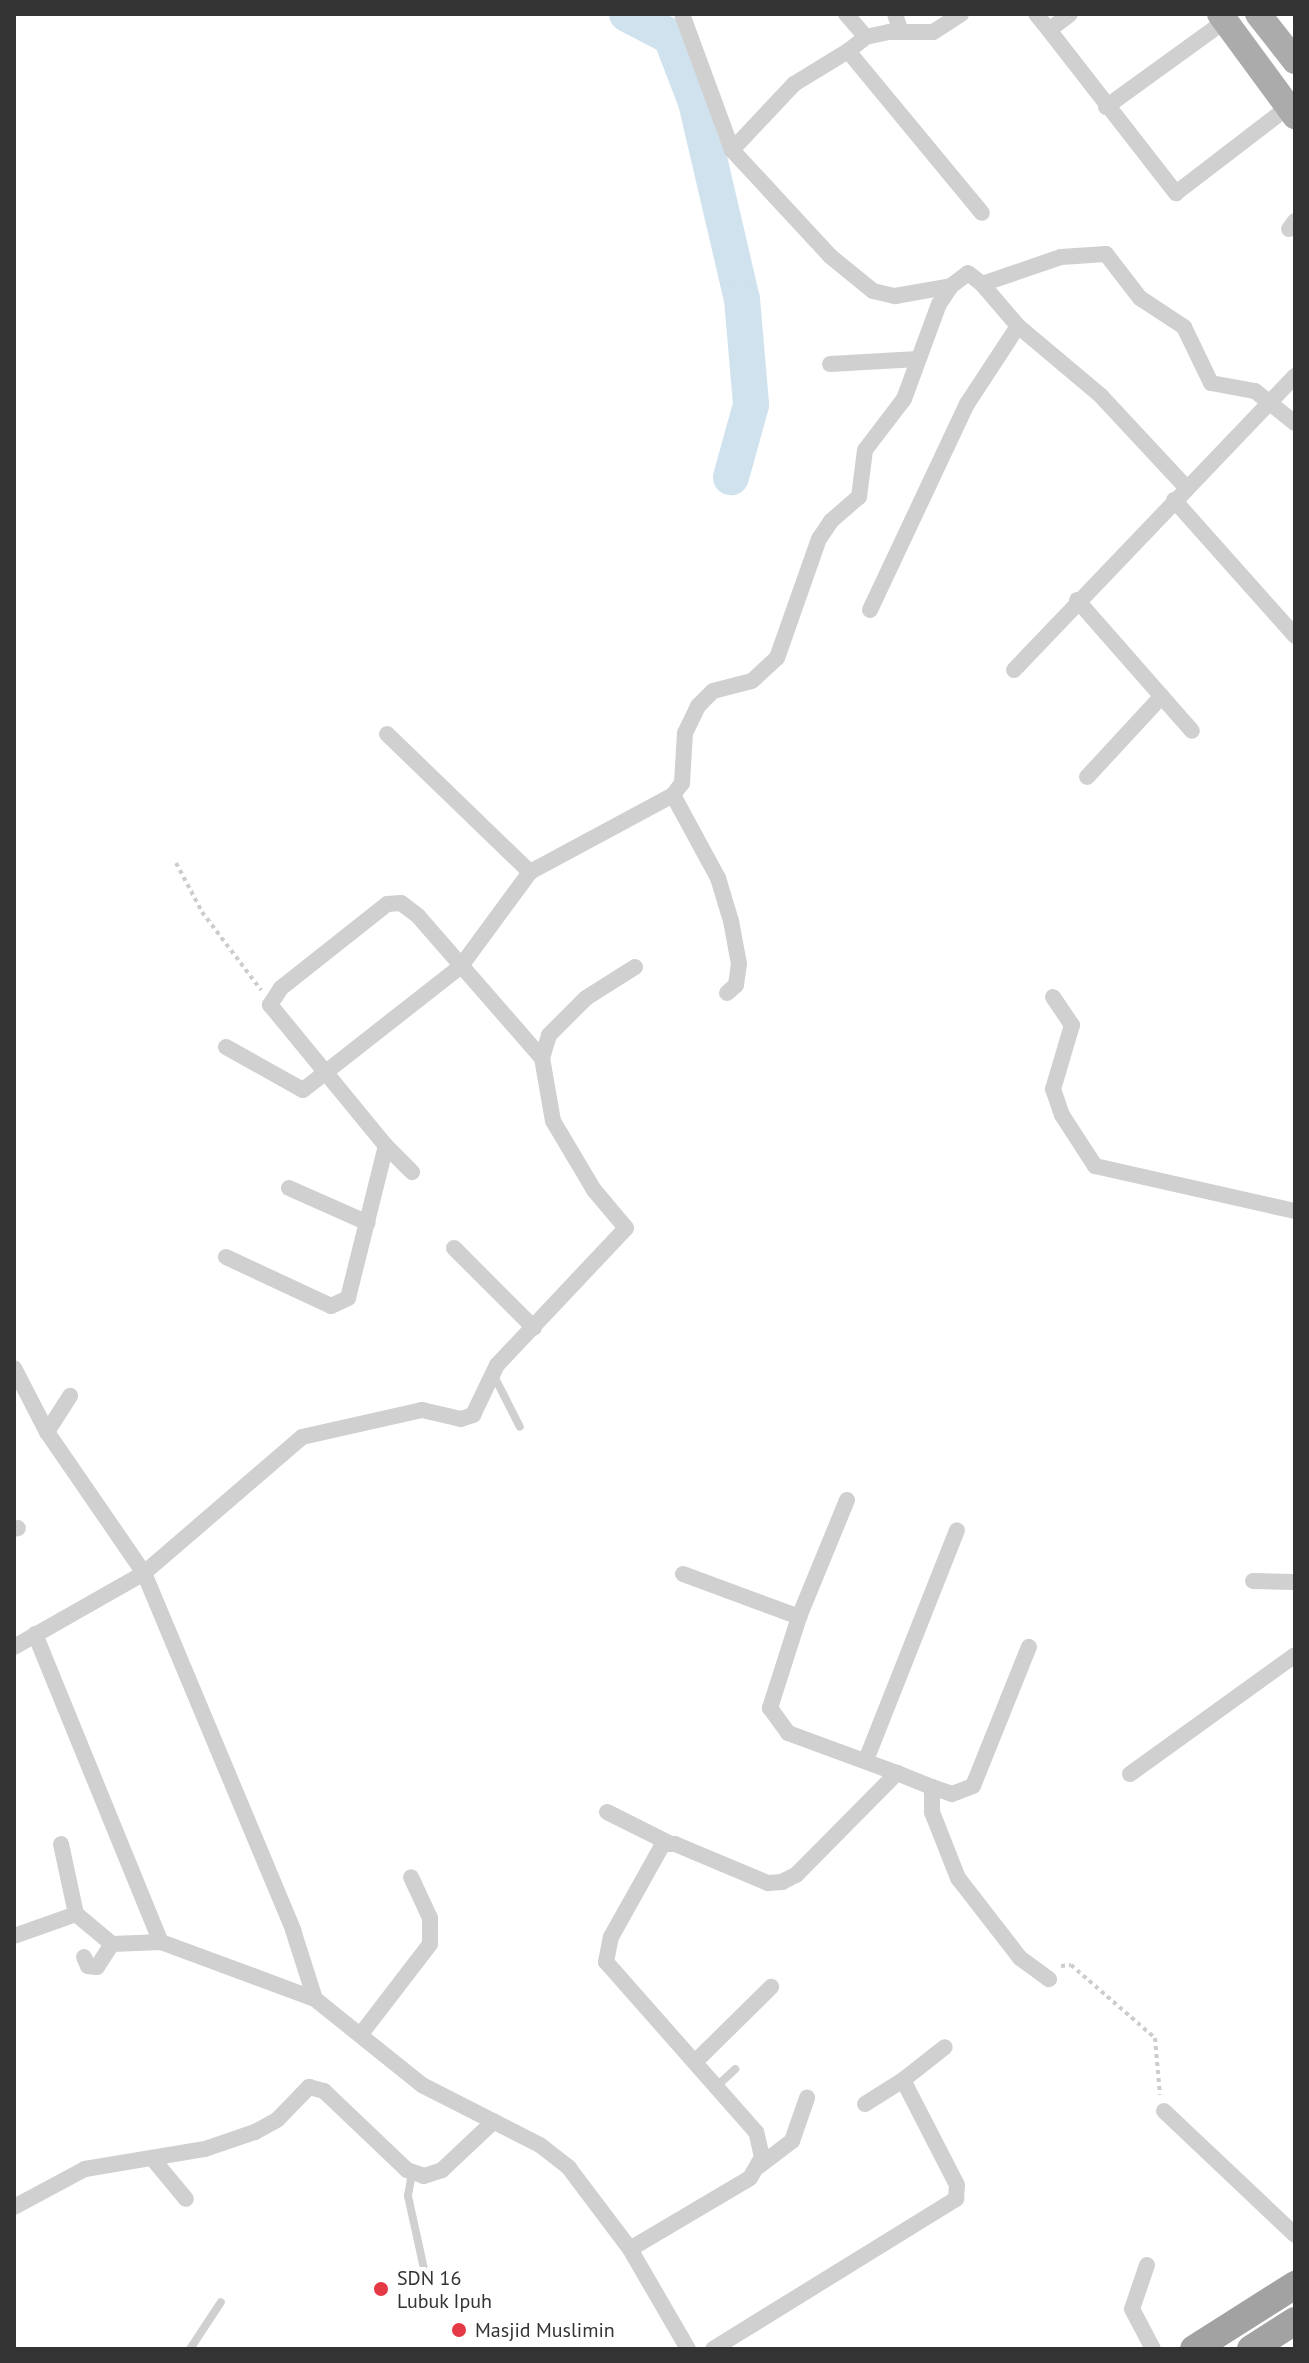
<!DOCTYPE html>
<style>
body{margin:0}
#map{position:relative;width:1309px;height:2363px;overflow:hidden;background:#fff;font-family:"PT Sans",sans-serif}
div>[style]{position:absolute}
.river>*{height:36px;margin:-18px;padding:0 18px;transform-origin:18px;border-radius:18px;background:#cfe2ee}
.path>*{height:4px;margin-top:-2px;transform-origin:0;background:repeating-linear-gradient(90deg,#cdcdcd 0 4px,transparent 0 8px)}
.service>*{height:8px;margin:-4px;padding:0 4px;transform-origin:4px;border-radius:4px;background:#d0d0d0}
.minor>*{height:16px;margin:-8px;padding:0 8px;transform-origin:8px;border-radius:8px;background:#d0d0d0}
.primary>*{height:26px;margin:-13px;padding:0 13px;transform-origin:13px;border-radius:13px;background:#ababab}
.trunk>*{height:28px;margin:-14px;padding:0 14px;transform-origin:14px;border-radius:14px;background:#a2a2a2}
.dots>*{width:22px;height:22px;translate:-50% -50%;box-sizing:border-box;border:4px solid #fff;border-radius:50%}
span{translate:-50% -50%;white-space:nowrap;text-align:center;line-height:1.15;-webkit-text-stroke:8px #fff;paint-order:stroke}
.poi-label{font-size:20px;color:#333}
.left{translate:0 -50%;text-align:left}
.frame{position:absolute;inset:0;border:16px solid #333;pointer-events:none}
</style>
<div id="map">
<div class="river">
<i style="left:627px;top:14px;width:50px;rotate:27.6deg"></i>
<i style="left:671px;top:37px;width:70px;rotate:69deg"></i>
<i style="left:696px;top:102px;width:202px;rotate:76.9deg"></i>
<i style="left:742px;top:299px;width:106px;rotate:85.1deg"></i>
<i style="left:751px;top:405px;width:75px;rotate:105.5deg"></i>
</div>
<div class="path">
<i style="left:176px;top:863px;width:55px;rotate:62deg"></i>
<i style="left:202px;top:912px;width:98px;rotate:52.9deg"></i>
<i style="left:1061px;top:1966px;width:10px;rotate:-6deg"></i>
<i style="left:1071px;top:1965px;width:111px;rotate:41deg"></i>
<i style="left:1155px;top:2038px;width:57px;rotate:85deg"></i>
</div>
<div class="service">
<i style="left:493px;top:1374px;width:59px;rotate:63deg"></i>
<i style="left:717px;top:2086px;width:25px;rotate:-43deg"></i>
<i style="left:412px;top:2173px;width:23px;rotate:100deg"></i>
<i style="left:408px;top:2196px;width:75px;rotate:77.6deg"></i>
<i style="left:190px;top:2349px;width:56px;rotate:-56.6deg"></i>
</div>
<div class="minor">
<i style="left:682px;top:14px;width:145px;rotate:69.8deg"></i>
<i style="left:732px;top:150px;width:144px;rotate:47.2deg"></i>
<i style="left:830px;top:256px;width:55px;rotate:39.1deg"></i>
<i style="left:873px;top:291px;width:23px;rotate:13deg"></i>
<i style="left:895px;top:296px;width:57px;rotate:-10.1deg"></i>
<i style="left:846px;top:14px;width:30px;rotate:49deg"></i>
<i style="left:895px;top:14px;width:19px;rotate:72deg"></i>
<i style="left:961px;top:14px;width:33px;rotate:147deg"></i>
<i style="left:933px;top:32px;width:44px;rotate:180deg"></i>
<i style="left:889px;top:32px;width:24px;rotate:168deg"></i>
<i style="left:866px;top:37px;width:23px;rotate:142deg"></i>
<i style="left:848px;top:51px;width:210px;rotate:50.4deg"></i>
<i style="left:1036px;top:14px;width:21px;rotate:51deg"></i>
<i style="left:1049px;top:30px;width:26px;rotate:-37deg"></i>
<i style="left:1049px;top:30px;width:207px;rotate:52.1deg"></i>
<i style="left:1176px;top:193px;width:141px;rotate:-37.5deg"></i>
<i style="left:1106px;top:107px;width:148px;rotate:-35.9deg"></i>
<i style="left:732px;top:150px;width:91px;rotate:-46.8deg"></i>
<i style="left:794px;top:84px;width:63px;rotate:-31.4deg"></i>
<i style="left:1289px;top:229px;width:10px;rotate:-53deg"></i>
<i style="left:982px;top:284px;width:83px;rotate:-18.9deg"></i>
<i style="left:1061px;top:257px;width:45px;rotate:-3.8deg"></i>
<i style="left:1106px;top:254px;width:56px;rotate:52.3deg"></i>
<i style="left:1140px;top:298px;width:53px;rotate:33.4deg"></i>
<i style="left:1184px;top:327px;width:62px;rotate:64.3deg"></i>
<i style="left:1211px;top:383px;width:45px;rotate:10.3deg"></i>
<i style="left:1255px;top:391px;width:51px;rotate:38.7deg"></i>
<i style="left:830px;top:364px;width:88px;rotate:-3.3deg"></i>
<i style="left:1174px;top:500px;width:182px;rotate:48.3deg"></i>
<i style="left:1077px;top:600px;width:174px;rotate:48.7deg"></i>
<i style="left:870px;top:610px;width:228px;rotate:-64.8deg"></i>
<i style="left:967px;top:404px;width:93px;rotate:-56.8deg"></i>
<i style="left:1014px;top:670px;width:407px;rotate:-46.3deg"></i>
<i style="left:387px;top:734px;width:199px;rotate:44deg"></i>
<i style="left:1087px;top:777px;width:110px;rotate:-47.2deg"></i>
<i style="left:727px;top:993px;width:12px;rotate:-42deg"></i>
<i style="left:736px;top:985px;width:21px;rotate:-82deg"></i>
<i style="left:739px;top:964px;width:44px;rotate:-100.5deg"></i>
<i style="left:731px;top:921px;width:45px;rotate:-106.8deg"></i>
<i style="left:718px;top:878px;width:94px;rotate:-118.5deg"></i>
<i style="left:673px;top:795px;width:15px;rotate:-53deg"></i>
<i style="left:682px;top:783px;width:50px;rotate:-86.6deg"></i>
<i style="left:685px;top:733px;width:30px;rotate:-64deg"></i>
<i style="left:698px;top:706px;width:21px;rotate:-45deg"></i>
<i style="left:713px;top:691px;width:40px;rotate:-14.4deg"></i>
<i style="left:752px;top:681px;width:34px;rotate:-43deg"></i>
<i style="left:777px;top:658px;width:126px;rotate:-70.6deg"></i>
<i style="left:819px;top:539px;width:22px;rotate:-56deg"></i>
<i style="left:831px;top:521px;width:37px;rotate:-41deg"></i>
<i style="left:859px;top:497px;width:47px;rotate:-82.7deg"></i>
<i style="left:865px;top:450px;width:64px;rotate:-52.6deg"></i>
<i style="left:904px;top:399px;width:101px;rotate:-69.8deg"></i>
<i style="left:939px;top:304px;width:22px;rotate:-56deg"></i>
<i style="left:951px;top:286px;width:21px;rotate:-37deg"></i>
<i style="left:968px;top:273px;width:18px;rotate:38deg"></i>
<i style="left:982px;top:284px;width:55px;rotate:49.4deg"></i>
<i style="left:1018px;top:326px;width:109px;rotate:40.1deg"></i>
<i style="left:1101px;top:396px;width:125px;rotate:47deg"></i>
<i style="left:1053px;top:997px;width:34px;rotate:56deg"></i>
<i style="left:1072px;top:1025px;width:67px;rotate:106.5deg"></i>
<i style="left:1053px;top:1089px;width:28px;rotate:71deg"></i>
<i style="left:1062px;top:1115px;width:61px;rotate:57.1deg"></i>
<i style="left:1095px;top:1166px;width:205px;rotate:12.7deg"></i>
<i style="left:226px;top:1047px;width:88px;rotate:29.2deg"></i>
<i style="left:303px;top:1090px;width:201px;rotate:-38.1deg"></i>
<i style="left:461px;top:966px;width:117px;rotate:-53.7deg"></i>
<i style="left:530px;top:872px;width:162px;rotate:-28.3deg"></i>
<i style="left:386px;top:1146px;width:37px;rotate:45deg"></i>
<i style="left:289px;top:1188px;width:86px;rotate:23.9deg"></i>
<i style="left:454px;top:1248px;width:113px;rotate:45deg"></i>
<i style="left:226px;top:1257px;width:116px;rotate:25deg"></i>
<i style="left:331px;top:1306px;width:19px;rotate:-25deg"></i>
<i style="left:348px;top:1298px;width:157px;rotate:-76deg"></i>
<i style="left:386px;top:1146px;width:183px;rotate:-129.4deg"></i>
<i style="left:270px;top:1005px;width:20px;rotate:-57deg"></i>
<i style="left:281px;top:988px;width:135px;rotate:-38.4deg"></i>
<i style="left:387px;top:904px;width:14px;rotate:-4deg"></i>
<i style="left:401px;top:903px;width:21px;rotate:37deg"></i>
<i style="left:418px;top:916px;width:189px;rotate:48.9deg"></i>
<i style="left:14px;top:1368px;width:72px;rotate:62.7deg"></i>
<i style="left:47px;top:1432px;width:171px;rotate:55.5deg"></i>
<i style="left:144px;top:1573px;width:387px;rotate:67.3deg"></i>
<i style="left:293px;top:1930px;width:72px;rotate:72.3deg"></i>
<i style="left:315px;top:1999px;width:137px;rotate:38.8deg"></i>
<i style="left:422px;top:2085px;width:132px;rotate:27deg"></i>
<i style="left:540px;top:2145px;width:37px;rotate:38deg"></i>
<i style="left:569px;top:2168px;width:101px;rotate:53deg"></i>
<i style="left:630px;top:2249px;width:116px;rotate:59.9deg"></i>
<i style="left:47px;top:1432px;width:43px;rotate:-57.4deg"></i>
<i style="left:847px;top:1500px;width:126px;rotate:112.3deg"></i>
<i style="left:799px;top:1617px;width:96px;rotate:107.7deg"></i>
<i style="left:770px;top:1708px;width:31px;rotate:54deg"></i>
<i style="left:788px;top:1733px;width:116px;rotate:20.2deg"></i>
<i style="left:14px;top:1529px;width:4px;rotate:-14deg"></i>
<i style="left:683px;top:1574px;width:124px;rotate:20.3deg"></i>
<i style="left:1253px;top:1581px;width:42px;rotate:1.4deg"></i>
<i style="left:35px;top:1634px;width:333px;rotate:67.8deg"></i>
<i style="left:161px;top:1942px;width:164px;rotate:20.3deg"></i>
<i style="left:14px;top:1647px;width:150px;rotate:-29.6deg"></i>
<i style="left:144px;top:1573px;width:208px;rotate:-40.7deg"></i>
<i style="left:302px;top:1437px;width:123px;rotate:-12.7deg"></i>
<i style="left:422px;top:1410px;width:40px;rotate:13deg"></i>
<i style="left:461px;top:1419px;width:13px;rotate:-18deg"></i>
<i style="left:473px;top:1415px;width:55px;rotate:-64.4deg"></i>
<i style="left:497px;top:1365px;width:188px;rotate:-46.7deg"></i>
<i style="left:626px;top:1228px;width:50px;rotate:-130.1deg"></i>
<i style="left:594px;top:1190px;width:80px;rotate:-120.7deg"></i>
<i style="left:553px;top:1121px;width:64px;rotate:-99.9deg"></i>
<i style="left:542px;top:1058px;width:24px;rotate:-73deg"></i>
<i style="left:549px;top:1035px;width:52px;rotate:-45deg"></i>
<i style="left:586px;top:998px;width:58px;rotate:-32.3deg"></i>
<i style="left:866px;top:1760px;width:247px;rotate:-68.4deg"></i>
<i style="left:1130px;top:1774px;width:203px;rotate:-35.8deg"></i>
<i style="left:932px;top:1787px;width:21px;rotate:19deg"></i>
<i style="left:952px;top:1794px;width:22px;rotate:-21deg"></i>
<i style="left:973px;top:1786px;width:150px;rotate:-68.1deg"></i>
<i style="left:607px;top:1812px;width:69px;rotate:26.6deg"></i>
<i style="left:61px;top:1844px;width:72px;rotate:77.9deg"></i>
<i style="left:14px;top:1936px;width:66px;rotate:-19.5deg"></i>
<i style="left:76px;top:1914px;width:47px;rotate:39.8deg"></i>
<i style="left:112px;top:1944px;width:49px;rotate:-2.3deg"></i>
<i style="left:84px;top:1957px;width:10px;rotate:66deg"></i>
<i style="left:88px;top:1966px;width:9px;rotate:6deg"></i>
<i style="left:97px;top:1967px;width:27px;rotate:-57deg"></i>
<i style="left:361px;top:2034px;width:113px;rotate:-52.5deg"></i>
<i style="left:430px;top:1944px;width:26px;rotate:-90deg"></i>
<i style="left:430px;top:1918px;width:45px;rotate:-114.9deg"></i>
<i style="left:695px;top:2062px;width:107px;rotate:-44.6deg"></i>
<i style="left:865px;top:2104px;width:45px;rotate:-32.3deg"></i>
<i style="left:1164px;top:2111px;width:180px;rotate:43.4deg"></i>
<i style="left:152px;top:2158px;width:53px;rotate:50.3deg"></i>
<i style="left:758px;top:2167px;width:43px;rotate:-37.4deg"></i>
<i style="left:792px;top:2141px;width:46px;rotate:-70.8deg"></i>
<i style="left:14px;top:2207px;width:81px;rotate:-28.2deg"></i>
<i style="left:85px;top:2169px;width:122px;rotate:-9.5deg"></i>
<i style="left:205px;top:2149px;width:53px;rotate:-18.8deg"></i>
<i style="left:255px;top:2132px;width:26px;rotate:-29deg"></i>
<i style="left:278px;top:2119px;width:45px;rotate:-45.9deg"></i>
<i style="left:309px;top:2087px;width:16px;rotate:15deg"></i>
<i style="left:324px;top:2091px;width:115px;rotate:43.6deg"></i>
<i style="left:407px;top:2170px;width:18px;rotate:19deg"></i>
<i style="left:424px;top:2176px;width:19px;rotate:-18deg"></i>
<i style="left:442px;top:2170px;width:71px;rotate:-43.3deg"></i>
<i style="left:630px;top:2249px;width:139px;rotate:-30.6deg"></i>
<i style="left:750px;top:2178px;width:24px;rotate:-60deg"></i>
<i style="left:762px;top:2157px;width:26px;rotate:-103deg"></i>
<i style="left:756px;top:2132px;width:227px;rotate:-131.4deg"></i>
<i style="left:606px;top:1962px;width:25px;rotate:-79deg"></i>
<i style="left:611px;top:1937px;width:107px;rotate:-60.8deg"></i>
<i style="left:663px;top:1844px;width:12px"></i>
<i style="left:675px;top:1844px;width:101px;rotate:22.8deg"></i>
<i style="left:768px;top:1883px;width:14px;rotate:-4deg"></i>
<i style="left:782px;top:1882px;width:16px;rotate:-27deg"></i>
<i style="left:796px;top:1875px;width:144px;rotate:-45.3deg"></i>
<i style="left:897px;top:1773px;width:38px;rotate:22deg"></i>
<i style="left:932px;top:1787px;width:25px;rotate:90deg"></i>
<i style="left:932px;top:1812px;width:71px;rotate:68.5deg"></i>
<i style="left:958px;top:1878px;width:101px;rotate:52.2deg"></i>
<i style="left:1020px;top:1958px;width:36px;rotate:36deg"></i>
<i style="left:1147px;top:2265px;width:46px;rotate:108.8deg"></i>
<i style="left:1132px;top:2309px;width:45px;rotate:62.3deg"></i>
<i style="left:713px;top:2349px;width:286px;rotate:-31.7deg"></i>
<i style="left:956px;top:2199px;width:14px;rotate:-86deg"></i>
<i style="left:957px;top:2185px;width:118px;rotate:-117.2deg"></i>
<i style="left:903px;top:2080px;width:53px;rotate:-38.2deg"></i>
</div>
<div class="primary">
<i style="left:1220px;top:14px;width:127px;rotate:53.7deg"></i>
<i style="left:1258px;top:14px;width:60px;rotate:51.8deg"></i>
</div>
<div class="trunk">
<i style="left:1194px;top:2349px;width:120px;rotate:-32.4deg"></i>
<i style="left:1251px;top:2349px;width:52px;rotate:-32.5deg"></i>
</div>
<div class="dots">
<i style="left:381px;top:2289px;background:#e63946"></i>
<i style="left:459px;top:2330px;background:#e63946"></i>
</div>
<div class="poi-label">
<span class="left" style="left:397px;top:2290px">SDN 16<br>Lubuk Ipuh</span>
<span class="left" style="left:475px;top:2330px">Masjid Muslimin</span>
</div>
<div class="frame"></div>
</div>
